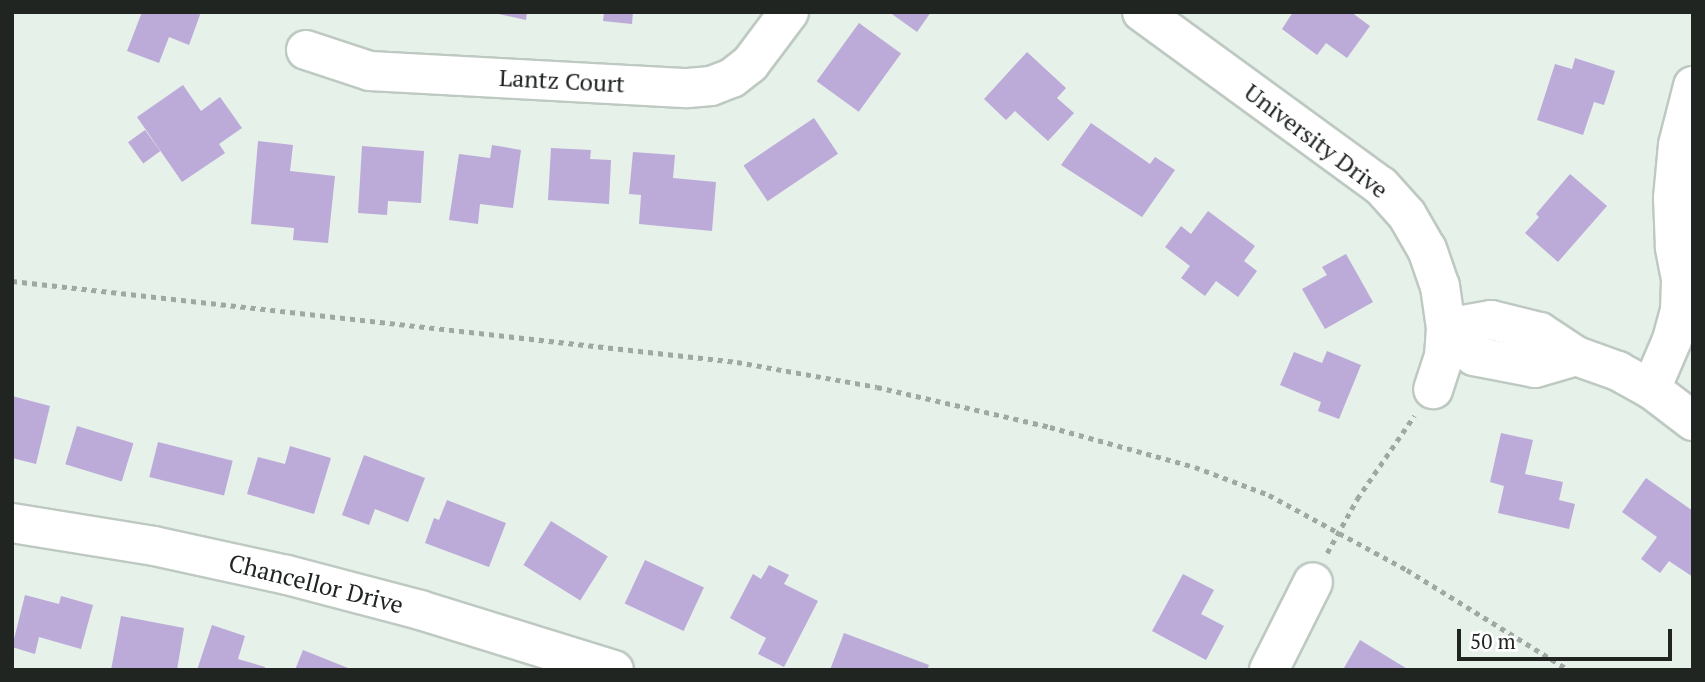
<!DOCTYPE html>
<style>
body{margin:0}
#map{position:relative;width:1705px;height:682px;overflow:hidden;background:#e6f1ea;font-family:"PT Serif",serif}
div>[style]{position:absolute}
.building>*{inset:0;background:#bcaad8;transform-origin:0 0}
.path>*{height:4.5px;margin-top:-2.25px;transform-origin:0;background:repeating-linear-gradient(90deg,#9fa8a2 0 5px,transparent 0 10px)}
.roads{filter:drop-shadow(2px 0 #bec9c2) drop-shadow(-2px 0 #bec9c2) drop-shadow(0 2px #bec9c2) drop-shadow(0 -2px #bec9c2)}
.minor>*{height:38px;margin:-19px;padding:0 19px;transform-origin:19px;border-radius:19px;background:#fff}
span{translate:-50% -50%;white-space:nowrap;text-align:center;line-height:1.15;-webkit-text-stroke:5px #fff;paint-order:stroke}
.street-label{font-size:24px;color:#202522}
.frame{position:absolute;inset:0;border:14px solid #202522;pointer-events:none}
.scale{position:absolute;left:1457px;top:629px;width:215px;height:32px;box-sizing:border-box;border:4px solid #202522;border-top:0;padding-left:9px;font-size:21px;line-height:24px;white-space:nowrap;color:#202522;-webkit-text-stroke:5px #fff;paint-order:stroke}
</style>
<div id="map">
<div class="building">
<i style="clip-path:polygon(142px 12px,201px 12px,189px 45px,169px 37px,159px 63px,127px 51px)"></i>
<i style="clip-path:polygon(490px 12px,527px 12px,526px 20px)"></i>
<i style="clip-path:polygon(604px 12px,633px 12px,632px 24px,603px 21px)"></i>
<i style="clip-path:polygon(889px 12px,931px 12px,917px 32px)"></i>
<i style="clip-path:polygon(1293px 12px,1351px 12px,1370px 26px,1347px 58px,1326px 43px,1317px 55px,1282px 29px)"></i>
<i style="left:859px;top:23px;width:52px;height:72px;rotate:36deg"></i>
<i style="clip-path:polygon(1027px 52px,1066px 88px,1057px 98px,1074px 113px,1048px 141px,1015px 111px,1006px 120px,984px 99px)"></i>
<i style="clip-path:polygon(1575px 58px,1615px 71px,1604px 105px,1594px 102px,1583px 135px,1537px 120px,1555px 64px,1572px 69px)"></i>
<i style="clip-path:polygon(183px 85px,201px 111px,220px 97px,242px 128px,219px 144px,225px 153px,182px 182px,137px 117px)"></i>
<i style="left:814px;top:118px;width:43px;height:85px;rotate:56deg"></i>
<i style="clip-path:polygon(1091px 123px,1150px 164px,1155px 157px,1175px 170px,1142px 217px,1061px 165px)"></i>
<i style="left:145px;top:130px;width:26px;height:21px;rotate:54deg"></i>
<i style="clip-path:polygon(258px 141px,293px 145px,290px 171px,335px 176px,328px 243px,293px 240px,294px 228px,251px 224px)"></i>
<i style="clip-path:polygon(492px 145px,521px 150px,513px 208px,480px 204px,478px 224px,449px 220px,459px 154px,490px 158px)"></i>
<i style="clip-path:polygon(362px 146px,424px 151px,421px 203px,388px 201px,387px 215px,358px 213px)"></i>
<i style="clip-path:polygon(551px 148px,591px 150px,590px 159px,611px 160px,609px 204px,548px 200px)"></i>
<i style="clip-path:polygon(633px 152px,675px 155px,673px 178px,716px 182px,712px 231px,639px 224px,641px 195px,629px 194px)"></i>
<i style="clip-path:polygon(1570px 174px,1607px 206px,1558px 262px,1525px 233px,1539px 217px,1536px 214px)"></i>
<i style="clip-path:polygon(1208px 211px,1255px 246px,1244px 261px,1257px 271px,1238px 297px,1216px 281px,1205px 296px,1181px 278px,1190px 266px,1165px 247px,1181px 226px,1191px 234px)"></i>
<i style="clip-path:polygon(1346px 254px,1373px 302px,1325px 329px,1302px 289px,1327px 275px,1322px 267px)"></i>
<i style="clip-path:polygon(1327px 351px,1361px 365px,1339px 419px,1318px 411px,1321px 402px,1280px 385px,1294px 352px,1322px 363px)"></i>
<i style="clip-path:polygon(12px 396px,50px 406px,36px 464px,12px 458px)"></i>
<i style="left:77px;top:426px;width:59px;height:40px;rotate:17deg"></i>
<i style="clip-path:polygon(1501px 433px,1533px 440px,1525px 474px,1563px 482px,1559px 500px,1575px 504px,1569px 529px,1498px 513px,1504px 486px,1490px 482px)"></i>
<i style="left:158px;top:442px;width:77px;height:36px;rotate:14deg"></i>
<i style="clip-path:polygon(290px 446px,331px 458px,314px 514px,247px 494px,258px 457px,285px 464px)"></i>
<i style="clip-path:polygon(364px 455px,425px 478px,408px 522px,375px 509px,369px 525px,342px 515px)"></i>
<i style="clip-path:polygon(1646px 478px,1693px 511px,1693px 577px,1669px 561px,1660px 573px,1641px 559px,1657px 537px,1622px 512px)"></i>
<i style="clip-path:polygon(447px 500px,506px 523px,489px 567px,425px 543px,434px 518px,439px 520px)"></i>
<i style="left:551px;top:521px;width:67px;height:52px;rotate:32deg"></i>
<i style="left:645px;top:560px;width:65px;height:48px;rotate:25deg"></i>
<i style="clip-path:polygon(769px 565px,789px 575px,784px 584px,818px 601px,784px 667px,758px 654px,766px 638px,730px 618px,753px 574px,761px 579px)"></i>
<i style="clip-path:polygon(1183px 574px,1214px 590px,1201px 614px,1224px 626px,1206px 660px,1152px 631px)"></i>
<i style="clip-path:polygon(25px 595px,59px 604px,61px 596px,93px 605px,81px 649px,39px 637px,35px 654px,12px 647px)"></i>
<i style="clip-path:polygon(121px 616px,184px 628px,177px 670px,111px 670px)"></i>
<i style="clip-path:polygon(212px 625px,245px 636px,238px 659px,265px 667px,264px 670px,197px 670px)"></i>
<i style="clip-path:polygon(844px 633px,929px 665px,927px 670px,830px 670px)"></i>
<i style="clip-path:polygon(1360px 640px,1409px 670px,1344px 668px)"></i>
<i style="clip-path:polygon(303px 650px,353px 670px,295px 670px)"></i>
</div>
<div class="path">
<i style="left:12px;top:281px;width:730px;rotate:6.37deg"></i>
<i style="left:737px;top:362px;width:142px;rotate:10.1deg"></i>
<i style="left:877px;top:387px;width:178px;rotate:13deg"></i>
<i style="left:1050px;top:427px;width:150px;rotate:15.4deg"></i>
<i style="left:1195px;top:467px;width:79px;rotate:20.7deg"></i>
<i style="left:1269px;top:495px;width:157px;rotate:28.5deg"></i>
<i style="left:1407px;top:570px;width:190px;rotate:31.7deg"></i>
<i style="left:1327px;top:553px;width:62px;rotate:-60.9deg"></i>
<i style="left:1357px;top:499px;width:101px;rotate:-55.5deg"></i>
</div>
<div class="roads">
<div class="minor">
<i style="left:1142px;top:12px;width:296px;rotate:36.1deg"></i>
<i style="left:1381px;top:186px;width:39px;rotate:48deg"></i>
<i style="left:1407px;top:215px;width:39px;rotate:60deg"></i>
<i style="left:1427px;top:249px;width:39px;rotate:71deg"></i>
<i style="left:1440px;top:286px;width:42px;rotate:81.9deg"></i>
<i style="left:1446px;top:328px;width:28px;rotate:94deg"></i>
<i style="left:1444px;top:356px;width:35px;rotate:108deg"></i>
<i style="left:306px;top:50px;width:67px;rotate:18.2deg"></i>
<i style="left:370px;top:71px;width:318px;rotate:3.1deg"></i>
<i style="left:688px;top:88px;width:23px;rotate:-5deg"></i>
<i style="left:711px;top:86px;width:22px;rotate:-21deg"></i>
<i style="left:732px;top:78px;width:23px;rotate:-38deg"></i>
<i style="left:750px;top:64px;width:65px;rotate:-53.1deg"></i>
<i style="left:1446px;top:328px;width:40px;rotate:45deg"></i>
<i style="left:1474px;top:356px;width:62px;rotate:11.1deg"></i>
<i style="left:1535px;top:368px;width:43px;rotate:-16.3deg"></i>
<i style="left:1576px;top:356px;width:45px;rotate:19.7deg"></i>
<i style="left:1618px;top:371px;width:38px;rotate:29deg"></i>
<i style="left:1651px;top:389px;width:53px;rotate:37.3deg"></i>
<i style="left:1446px;top:328px;width:46px;rotate:-10.1deg"></i>
<i style="left:1491px;top:320px;width:50px;rotate:13.8deg"></i>
<i style="left:1540px;top:332px;width:43px;rotate:33.7deg"></i>
<i style="left:1651px;top:389px;width:53px;rotate:-66.8deg"></i>
<i style="left:1672px;top:340px;width:31px;rotate:-75deg"></i>
<i style="left:1680px;top:310px;width:31px;rotate:-88deg"></i>
<i style="left:1681px;top:279px;width:33px;rotate:-101deg"></i>
<i style="left:1675px;top:247px;width:49px;rotate:-92.3deg"></i>
<i style="left:1673px;top:198px;width:53px;rotate:-84.6deg"></i>
<i style="left:1678px;top:145px;width:61px;rotate:-75.7deg"></i>
<i style="left:12px;top:523px;width:144px;rotate:9.2deg"></i>
<i style="left:154px;top:546px;width:136px;rotate:12.3deg"></i>
<i style="left:287px;top:575px;width:138px;rotate:14.7deg"></i>
<i style="left:420px;top:610px;width:203px;rotate:17.2deg"></i>
<i style="left:1269px;top:670px;width:98px;rotate:-63.4deg"></i>
</div>
</div>
<div class="street-label">
<span style="left:562px;top:81px;rotate:3deg">Lantz Court</span>
<span style="left:1316px;top:141px;rotate:37deg">University Drive</span>
<span style="left:316px;top:584px;rotate:14deg">Chancellor Drive</span>
</div>
<div class="frame"></div>
<div class="scale">50 m</div>
</div>
